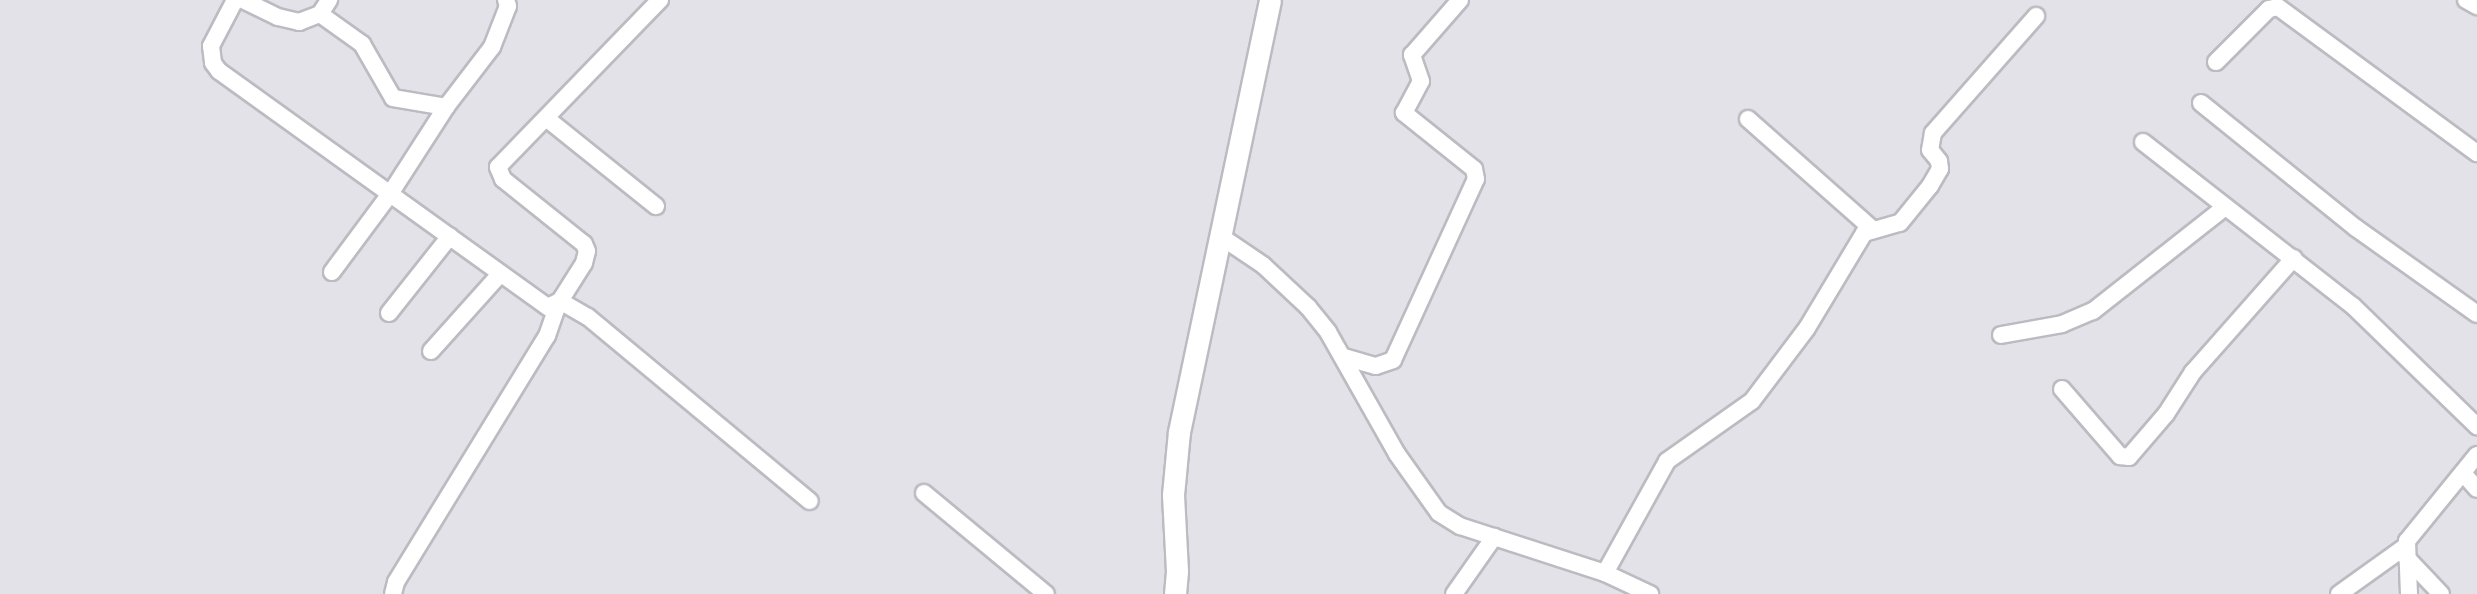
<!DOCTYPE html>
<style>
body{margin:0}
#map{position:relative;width:2477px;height:594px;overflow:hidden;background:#e3e2e9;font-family:"Nunito Sans",sans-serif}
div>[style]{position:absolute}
.roads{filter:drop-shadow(2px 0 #bbbbc1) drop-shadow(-2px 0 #bbbbc1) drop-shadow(0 2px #bbbbc1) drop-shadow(0 -2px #bbbbc1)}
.minor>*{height:16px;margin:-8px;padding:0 8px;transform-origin:8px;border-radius:8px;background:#fff}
.tertiary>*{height:21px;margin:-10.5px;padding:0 10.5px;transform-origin:10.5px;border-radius:10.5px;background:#fff}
span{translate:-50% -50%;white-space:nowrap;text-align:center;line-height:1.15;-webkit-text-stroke:6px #e3e2e9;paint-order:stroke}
</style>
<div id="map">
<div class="roads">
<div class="minor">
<i style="left:235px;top:0;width:52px;rotate:117.6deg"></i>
<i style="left:211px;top:46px;width:17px;rotate:83deg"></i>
<i style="left:213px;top:63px;width:10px;rotate:53deg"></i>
<i style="left:219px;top:71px;width:405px;rotate:35.7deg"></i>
<i style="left:548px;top:307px;width:13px;rotate:-27deg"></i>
<i style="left:560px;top:301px;width:45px;rotate:-57.7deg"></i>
<i style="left:584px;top:263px;width:12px;rotate:-76deg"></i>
<i style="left:587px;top:251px;width:8px;rotate:-113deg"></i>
<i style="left:584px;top:244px;width:104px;rotate:-141.3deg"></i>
<i style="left:503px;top:179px;width:13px;rotate:-113deg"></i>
<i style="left:498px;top:167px;width:233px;rotate:-45.9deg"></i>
<i style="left:243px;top:0;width:39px;rotate:26deg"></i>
<i style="left:278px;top:17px;width:22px;rotate:13deg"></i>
<i style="left:299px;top:22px;width:22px;rotate:-21deg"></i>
<i style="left:320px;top:14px;width:17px;rotate:-57deg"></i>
<i style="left:2466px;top:0;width:13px;rotate:29deg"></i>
<i style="left:320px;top:14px;width:52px;rotate:35.5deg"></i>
<i style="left:362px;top:44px;width:62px;rotate:60.1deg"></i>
<i style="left:393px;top:98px;width:54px;rotate:9.6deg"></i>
<i style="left:446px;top:107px;width:76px;rotate:-52.5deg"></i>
<i style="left:492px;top:47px;width:44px;rotate:-68.7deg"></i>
<i style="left:508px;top:6px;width:6px;rotate:-108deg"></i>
<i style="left:2216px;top:62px;width:75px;rotate:-45deg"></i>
<i style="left:2269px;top:9px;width:9px;rotate:-13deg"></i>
<i style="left:2278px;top:7px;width:247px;rotate:36.3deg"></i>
<i style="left:2201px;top:103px;width:199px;rotate:38.9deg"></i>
<i style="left:2356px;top:228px;width:148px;rotate:35.4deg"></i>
<i style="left:546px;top:118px;width:141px;rotate:38.7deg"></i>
<i style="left:1748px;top:119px;width:164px;rotate:41.5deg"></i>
<i style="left:2143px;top:142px;width:266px;rotate:38deg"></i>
<i style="left:2353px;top:306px;width:173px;rotate:44.1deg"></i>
<i style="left:1223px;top:238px;width:48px;rotate:34deg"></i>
<i style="left:1263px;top:265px;width:62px;rotate:43deg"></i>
<i style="left:1308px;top:307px;width:32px;rotate:51deg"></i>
<i style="left:1328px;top:332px;width:140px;rotate:60.5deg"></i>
<i style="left:1397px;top:454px;width:72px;rotate:54.6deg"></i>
<i style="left:1439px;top:513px;width:25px;rotate:32deg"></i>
<i style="left:1460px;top:526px;width:152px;rotate:18deg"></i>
<i style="left:1605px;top:573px;width:50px;rotate:25deg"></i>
<i style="left:332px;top:272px;width:97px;rotate:-53.4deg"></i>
<i style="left:390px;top:194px;width:103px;rotate:-57.2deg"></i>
<i style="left:560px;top:301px;width:32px;rotate:30deg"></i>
<i style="left:588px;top:317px;width:288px;rotate:39.7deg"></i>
<i style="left:389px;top:313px;width:98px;rotate:-51.6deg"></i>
<i style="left:2001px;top:335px;width:62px;rotate:-10.2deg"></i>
<i style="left:2062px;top:324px;width:34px;rotate:-23deg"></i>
<i style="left:2093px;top:311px;width:168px;rotate:-38.2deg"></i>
<i style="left:431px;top:351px;width:103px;rotate:-48.1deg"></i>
<i style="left:1344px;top:357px;width:33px;rotate:16deg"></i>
<i style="left:1376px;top:366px;width:18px;rotate:-19deg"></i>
<i style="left:1393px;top:360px;width:199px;rotate:-65.4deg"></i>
<i style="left:1476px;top:179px;width:10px;rotate:-101deg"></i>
<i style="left:1474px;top:169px;width:90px;rotate:-141.3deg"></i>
<i style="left:1404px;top:113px;width:36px;rotate:-62deg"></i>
<i style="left:1421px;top:81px;width:28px;rotate:-109deg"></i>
<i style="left:1412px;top:55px;width:73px;rotate:-48.9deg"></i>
<i style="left:2062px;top:389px;width:89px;rotate:49.1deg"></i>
<i style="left:2120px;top:456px;width:9px;rotate:6deg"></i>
<i style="left:2129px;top:457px;width:57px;rotate:-49.3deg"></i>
<i style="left:2166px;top:414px;width:50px;rotate:-57.3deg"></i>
<i style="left:2193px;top:372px;width:152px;rotate:-48.5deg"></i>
<i style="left:2463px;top:473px;width:21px;rotate:49deg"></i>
<i style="left:924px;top:493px;width:158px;rotate:39.6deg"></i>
<i style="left:2406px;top:557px;width:51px;rotate:46.6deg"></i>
<i style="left:1605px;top:573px;width:128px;rotate:-61deg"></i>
<i style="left:1667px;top:461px;width:104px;rotate:-35.2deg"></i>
<i style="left:1752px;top:401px;width:91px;rotate:-53deg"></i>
<i style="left:1807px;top:328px;width:111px;rotate:-59deg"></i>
<i style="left:1864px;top:233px;width:37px;rotate:-16deg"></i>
<i style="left:1900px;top:223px;width:48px;rotate:-51deg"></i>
<i style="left:1930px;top:186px;width:20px;rotate:-60deg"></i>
<i style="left:1940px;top:169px;width:8px;rotate:-97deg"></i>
<i style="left:1939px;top:161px;width:14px;rotate:-129deg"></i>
<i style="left:1930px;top:150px;width:17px;rotate:-80deg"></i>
<i style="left:1933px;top:133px;width:156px;rotate:-48.6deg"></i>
<i style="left:393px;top:594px;width:12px;rotate:-76deg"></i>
<i style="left:396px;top:582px;width:289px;rotate:-58.5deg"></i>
<i style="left:547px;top:336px;width:34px;rotate:-71deg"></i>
<i style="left:1454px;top:594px;width:70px;rotate:-54.9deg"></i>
<i style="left:2339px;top:594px;width:82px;rotate:-35.6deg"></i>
<i style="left:2409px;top:594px;width:53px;rotate:-92.2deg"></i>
<i style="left:2407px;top:541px;width:111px;rotate:-50.9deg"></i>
</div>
<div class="tertiary">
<i style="left:1175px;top:594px;width:23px;rotate:-85deg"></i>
<i style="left:1177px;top:571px;width:76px;rotate:-93deg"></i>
<i style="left:1173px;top:495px;width:63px;rotate:-84.6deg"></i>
<i style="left:1179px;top:432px;width:441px;rotate:-78.1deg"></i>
</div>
</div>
</div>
